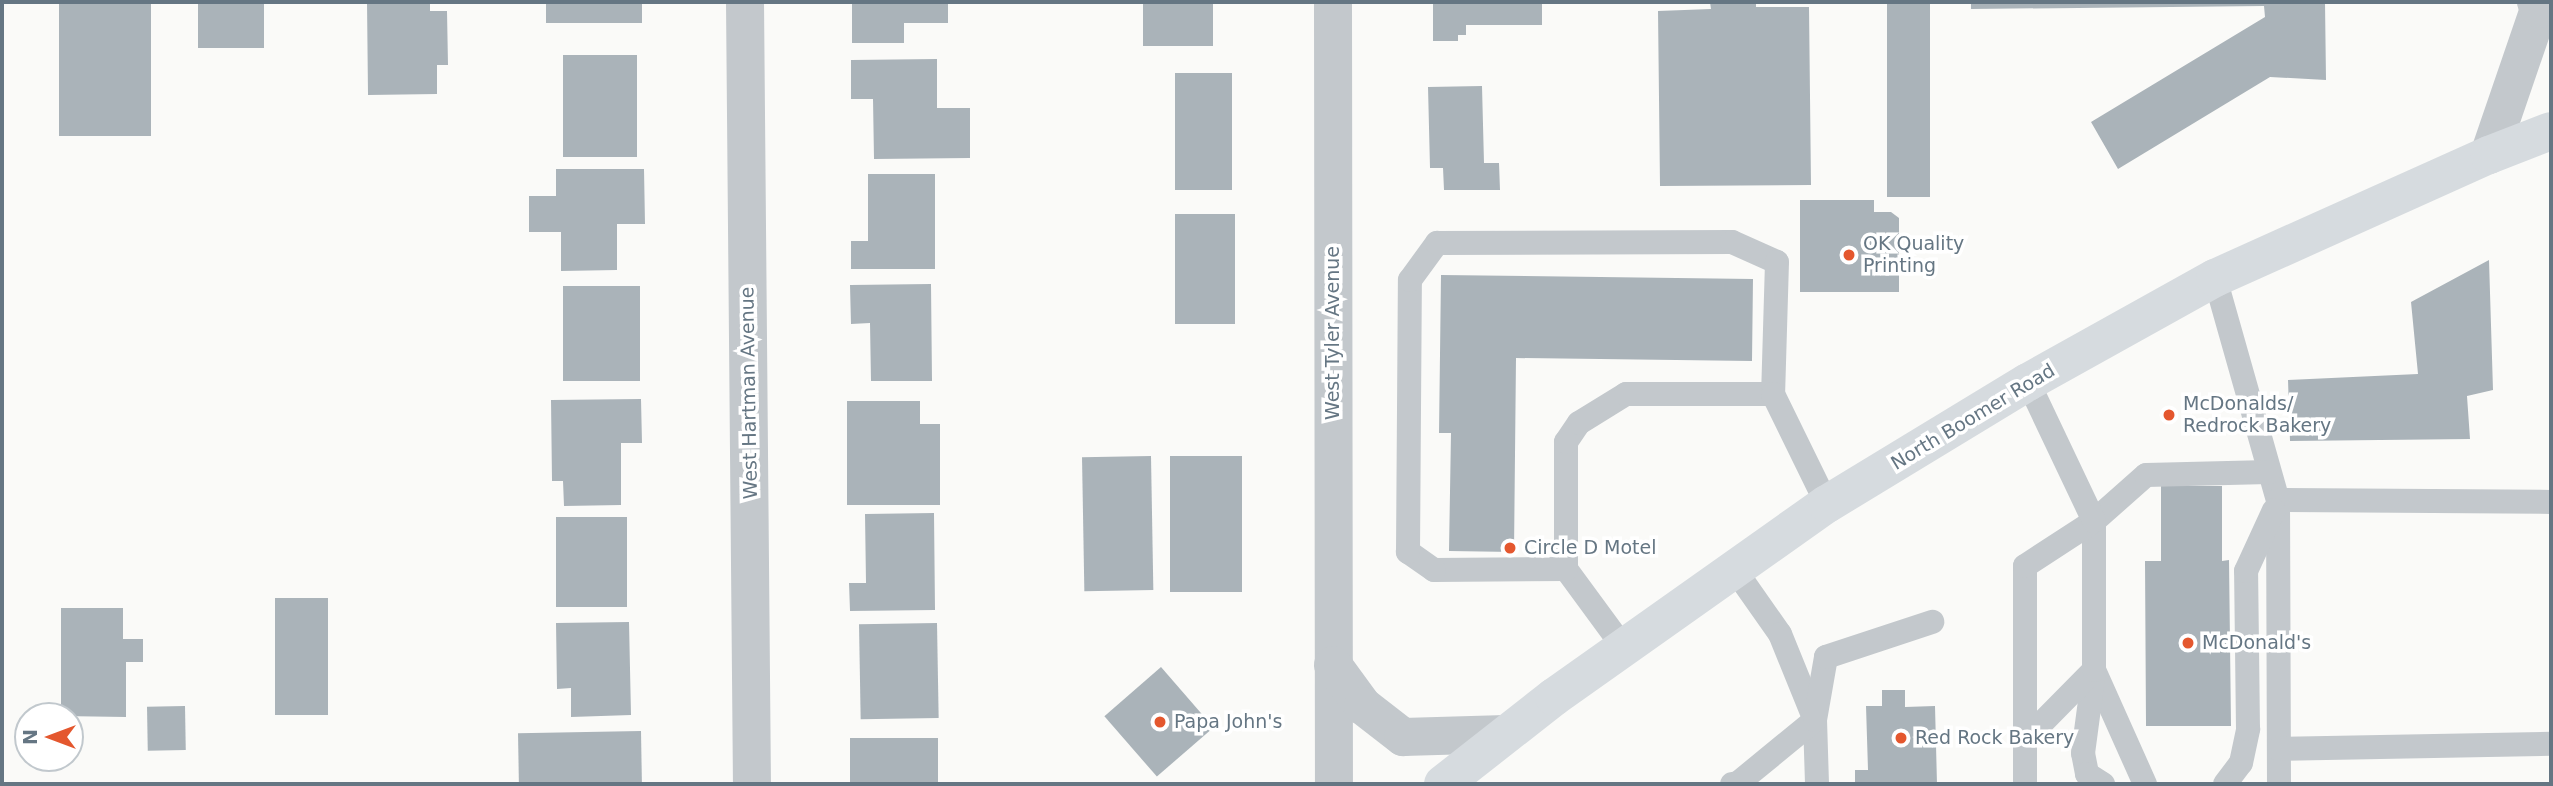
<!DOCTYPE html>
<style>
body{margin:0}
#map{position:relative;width:2553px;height:786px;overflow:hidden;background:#fafaf8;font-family:"DejaVu Sans",sans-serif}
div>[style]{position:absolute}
.building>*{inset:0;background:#aab3b9;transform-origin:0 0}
.service>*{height:24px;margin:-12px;padding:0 12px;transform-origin:12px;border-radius:12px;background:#c3c8cc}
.minor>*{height:38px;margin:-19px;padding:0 19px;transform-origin:19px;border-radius:19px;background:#c3c8cc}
.secondary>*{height:38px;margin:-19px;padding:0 19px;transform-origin:19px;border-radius:19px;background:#d6dbdf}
.dots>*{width:19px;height:19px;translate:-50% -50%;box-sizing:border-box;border:4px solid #fff;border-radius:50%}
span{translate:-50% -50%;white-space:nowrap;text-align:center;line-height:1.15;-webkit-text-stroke:7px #fff;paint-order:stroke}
.poi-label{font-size:19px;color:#657683}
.left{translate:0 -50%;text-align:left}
.street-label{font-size:19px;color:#657683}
.frame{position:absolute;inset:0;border:4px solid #657683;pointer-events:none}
.north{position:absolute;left:14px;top:702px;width:70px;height:70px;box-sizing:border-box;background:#fff;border:2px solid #c1c8cd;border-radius:50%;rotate:270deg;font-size:19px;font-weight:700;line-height:28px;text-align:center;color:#657683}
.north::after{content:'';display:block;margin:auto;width:24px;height:32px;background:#e4572e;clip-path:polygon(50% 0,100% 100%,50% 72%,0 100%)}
</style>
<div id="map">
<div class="building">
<i style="left:59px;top:2px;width:92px;height:134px"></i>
<i style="left:198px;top:2px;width:66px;height:46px"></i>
<i style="clip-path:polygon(367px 2px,430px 2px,430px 11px,447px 11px,448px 65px,437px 65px,437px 94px,368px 95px)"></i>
<i style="left:546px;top:2px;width:96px;height:21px"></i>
<i style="clip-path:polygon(852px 2px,948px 2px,948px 23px,904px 23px,904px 43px,852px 43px)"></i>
<i style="left:1143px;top:2px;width:70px;height:44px"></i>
<i style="clip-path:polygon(1433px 2px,1542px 2px,1542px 25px,1466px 25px,1466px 35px,1458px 35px,1458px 41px,1433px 41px)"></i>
<i style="clip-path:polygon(1710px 2px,1756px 2px,1756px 7px,1809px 7px,1811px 185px,1660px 186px,1658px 11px,1711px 9px)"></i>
<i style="left:1887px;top:2px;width:43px;height:195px"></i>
<i style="clip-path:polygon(1971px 2px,2325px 2px,2326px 80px,2270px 77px,2118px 169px,2091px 122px,2265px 17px,2264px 6px,1971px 9px)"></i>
<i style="left:637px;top:55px;width:102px;height:74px;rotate:90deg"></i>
<i style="clip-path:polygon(937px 59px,937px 108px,970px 108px,970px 158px,874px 159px,873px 99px,851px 99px,851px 60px)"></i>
<i style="left:1175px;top:73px;width:57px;height:117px"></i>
<i style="clip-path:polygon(1482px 86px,1484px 163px,1499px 163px,1500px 190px,1444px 190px,1443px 168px,1430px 168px,1428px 87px)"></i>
<i style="clip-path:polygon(556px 169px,644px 169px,645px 224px,617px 224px,617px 270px,561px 271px,561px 232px,529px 232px,529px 196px,556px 196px)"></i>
<i style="clip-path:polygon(868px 174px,935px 174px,935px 269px,851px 269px,851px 241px,868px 241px)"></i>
<i style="clip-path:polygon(1800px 200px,1874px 200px,1874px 212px,1891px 212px,1899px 218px,1899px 292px,1800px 292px)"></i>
<i style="left:1175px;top:214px;width:60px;height:110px"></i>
<i style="clip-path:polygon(2489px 260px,2493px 390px,2467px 396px,2470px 439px,2290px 441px,2288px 380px,2418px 374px,2411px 302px)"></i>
<i style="clip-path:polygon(1441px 275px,1753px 279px,1752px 361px,1516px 358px,1514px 552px,1449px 551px,1451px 433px,1439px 433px)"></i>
<i style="clip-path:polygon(931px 284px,932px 381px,871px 381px,870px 323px,851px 324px,850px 285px)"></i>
<i style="left:640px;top:286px;width:95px;height:77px;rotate:90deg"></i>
<i style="clip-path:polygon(641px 399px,642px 443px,621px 443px,621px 505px,564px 506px,563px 481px,552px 481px,551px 400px)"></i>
<i style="clip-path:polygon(847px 401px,920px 401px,920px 424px,940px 424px,940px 505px,847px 505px)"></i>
<i style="left:1151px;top:456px;width:134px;height:69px;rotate:89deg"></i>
<i style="left:1170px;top:456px;width:72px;height:136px"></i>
<i style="clip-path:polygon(2161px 486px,2222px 486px,2222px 561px,2229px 560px,2231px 726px,2146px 726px,2145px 561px,2161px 561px)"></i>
<i style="clip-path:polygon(934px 513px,935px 610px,850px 611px,849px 583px,866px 583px,865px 514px)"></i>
<i style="left:556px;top:517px;width:71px;height:90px"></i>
<i style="left:275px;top:598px;width:53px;height:117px"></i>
<i style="clip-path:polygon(61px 608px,123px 608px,123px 639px,143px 639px,143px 662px,126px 662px,126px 717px,61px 716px)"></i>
<i style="clip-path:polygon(629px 622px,631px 715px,571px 717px,571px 688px,557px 689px,556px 623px)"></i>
<i style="left:937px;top:623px;width:95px;height:78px;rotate:89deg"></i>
<i style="left:1161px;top:667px;width:80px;height:75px;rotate:49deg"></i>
<i style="clip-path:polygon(1882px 690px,1905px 690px,1905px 707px,1935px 706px,1937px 784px,1855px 784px,1855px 770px,1868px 770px,1866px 706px,1882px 706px)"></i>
<i style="left:185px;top:706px;width:44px;height:38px;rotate:89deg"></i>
<i style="left:641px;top:731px;width:53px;height:123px;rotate:89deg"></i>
<i style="left:850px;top:738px;width:88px;height:46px"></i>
</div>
<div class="service">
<i style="left:2215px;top:278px;width:231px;rotate:74.2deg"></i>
<i style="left:2278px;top:500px;width:284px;rotate:89.8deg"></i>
<i style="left:2278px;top:500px;width:273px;rotate:0.4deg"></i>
<i style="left:1566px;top:569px;width:127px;rotate:-90deg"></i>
<i style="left:1566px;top:442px;width:23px;rotate:-56deg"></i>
<i style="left:1579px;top:423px;width:55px;rotate:-31.7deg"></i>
<i style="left:1626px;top:394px;width:147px"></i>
<i style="left:1735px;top:570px;width:78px;rotate:54.9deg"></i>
<i style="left:1780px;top:634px;width:93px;rotate:67.9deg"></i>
<i style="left:1815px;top:720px;width:64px;rotate:88.2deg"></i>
<i style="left:1624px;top:648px;width:98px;rotate:-126.3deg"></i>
<i style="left:1566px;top:569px;width:132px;rotate:179.6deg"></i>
<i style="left:1434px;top:570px;width:32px;rotate:-145deg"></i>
<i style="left:1408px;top:552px;width:272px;rotate:-89.6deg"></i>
<i style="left:1410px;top:280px;width:46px;rotate:-53.9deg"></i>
<i style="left:1437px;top:243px;width:295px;rotate:-0.2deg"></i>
<i style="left:1732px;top:242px;width:49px;rotate:24deg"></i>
<i style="left:1777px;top:262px;width:132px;rotate:91.7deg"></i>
<i style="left:1773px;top:394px;width:123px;rotate:63.9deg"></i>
<i style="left:2094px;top:670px;width:125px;rotate:65.9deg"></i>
<i style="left:2094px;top:671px;width:83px;rotate:97.6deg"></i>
<i style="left:2083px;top:753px;width:21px;rotate:79deg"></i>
<i style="left:2087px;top:774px;width:19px;rotate:32deg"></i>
<i style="left:2026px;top:739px;width:97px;rotate:-45.4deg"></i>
<i style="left:2094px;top:670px;width:149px;rotate:-90deg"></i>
<i style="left:2094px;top:521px;width:69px;rotate:-41.5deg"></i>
<i style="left:2146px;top:475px;width:123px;rotate:-1.4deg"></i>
<i style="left:2279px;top:749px;width:272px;rotate:-1.1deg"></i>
<i style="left:1732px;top:784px;width:6px;rotate:-9deg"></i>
<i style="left:1738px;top:783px;width:99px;rotate:-39.3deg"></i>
<i style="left:1815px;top:720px;width:64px;rotate:-80.1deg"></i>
<i style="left:1826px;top:657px;width:112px;rotate:-18.3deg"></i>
<i style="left:2025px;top:784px;width:218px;rotate:-90deg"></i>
<i style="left:2025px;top:566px;width:82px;rotate:-33.1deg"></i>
<i style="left:2094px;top:521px;width:154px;rotate:-115.4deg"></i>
<i style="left:2225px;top:784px;width:26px;rotate:-53deg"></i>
<i style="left:2241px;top:763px;width:35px;rotate:-78deg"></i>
<i style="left:2248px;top:729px;width:158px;rotate:-90.7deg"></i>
<i style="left:2246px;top:571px;width:67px;rotate:-65.3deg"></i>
</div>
<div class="minor">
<i style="left:745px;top:2px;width:782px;rotate:89.49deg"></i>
<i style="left:1333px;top:2px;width:782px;rotate:89.93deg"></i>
<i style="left:2489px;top:155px;width:154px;rotate:-71.1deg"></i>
<i style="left:2539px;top:9px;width:8px;rotate:-113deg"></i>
<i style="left:1333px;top:665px;width:51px;rotate:53.8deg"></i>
<i style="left:1363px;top:706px;width:51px;rotate:37.8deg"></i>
<i style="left:1403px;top:737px;width:103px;rotate:-1.7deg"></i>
</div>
<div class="secondary">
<i style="left:1443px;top:784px;width:141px;rotate:-38.1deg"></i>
<i style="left:1554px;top:697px;width:334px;rotate:-35.3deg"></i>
<i style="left:1827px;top:504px;width:235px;rotate:-31.3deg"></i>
<i style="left:2028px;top:382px;width:214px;rotate:-29.1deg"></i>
<i style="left:2215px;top:278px;width:300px;rotate:-24.2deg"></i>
<i style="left:2489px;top:155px;width:66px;rotate:-21.2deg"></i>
</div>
<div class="dots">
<i style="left:1849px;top:255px;background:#e4572e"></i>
<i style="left:2169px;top:415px;background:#e4572e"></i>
<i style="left:1510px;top:548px;background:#e4572e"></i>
<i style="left:2188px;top:643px;background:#e4572e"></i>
<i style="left:1160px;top:722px;background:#e4572e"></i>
<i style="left:1901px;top:738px;background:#e4572e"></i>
</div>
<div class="poi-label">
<span class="left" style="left:1863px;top:255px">OK Quality<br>Printing</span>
<span class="left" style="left:2183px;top:415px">McDonalds/<br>Redrock Bakery</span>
<span class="left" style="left:1524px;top:548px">Circle D Motel</span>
<span class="left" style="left:2202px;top:643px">McDonald's</span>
<span class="left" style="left:1174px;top:722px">Papa John's</span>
<span class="left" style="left:1915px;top:738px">Red Rock Bakery</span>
</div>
<div class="street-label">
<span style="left:1333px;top:333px;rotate:-90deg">West Tyler Avenue</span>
<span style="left:749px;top:393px;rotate:-91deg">West Hartman Avenue</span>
<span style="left:1973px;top:417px;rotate:-31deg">North Boomer Road</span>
</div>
<div class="frame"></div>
<div class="north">N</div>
</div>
